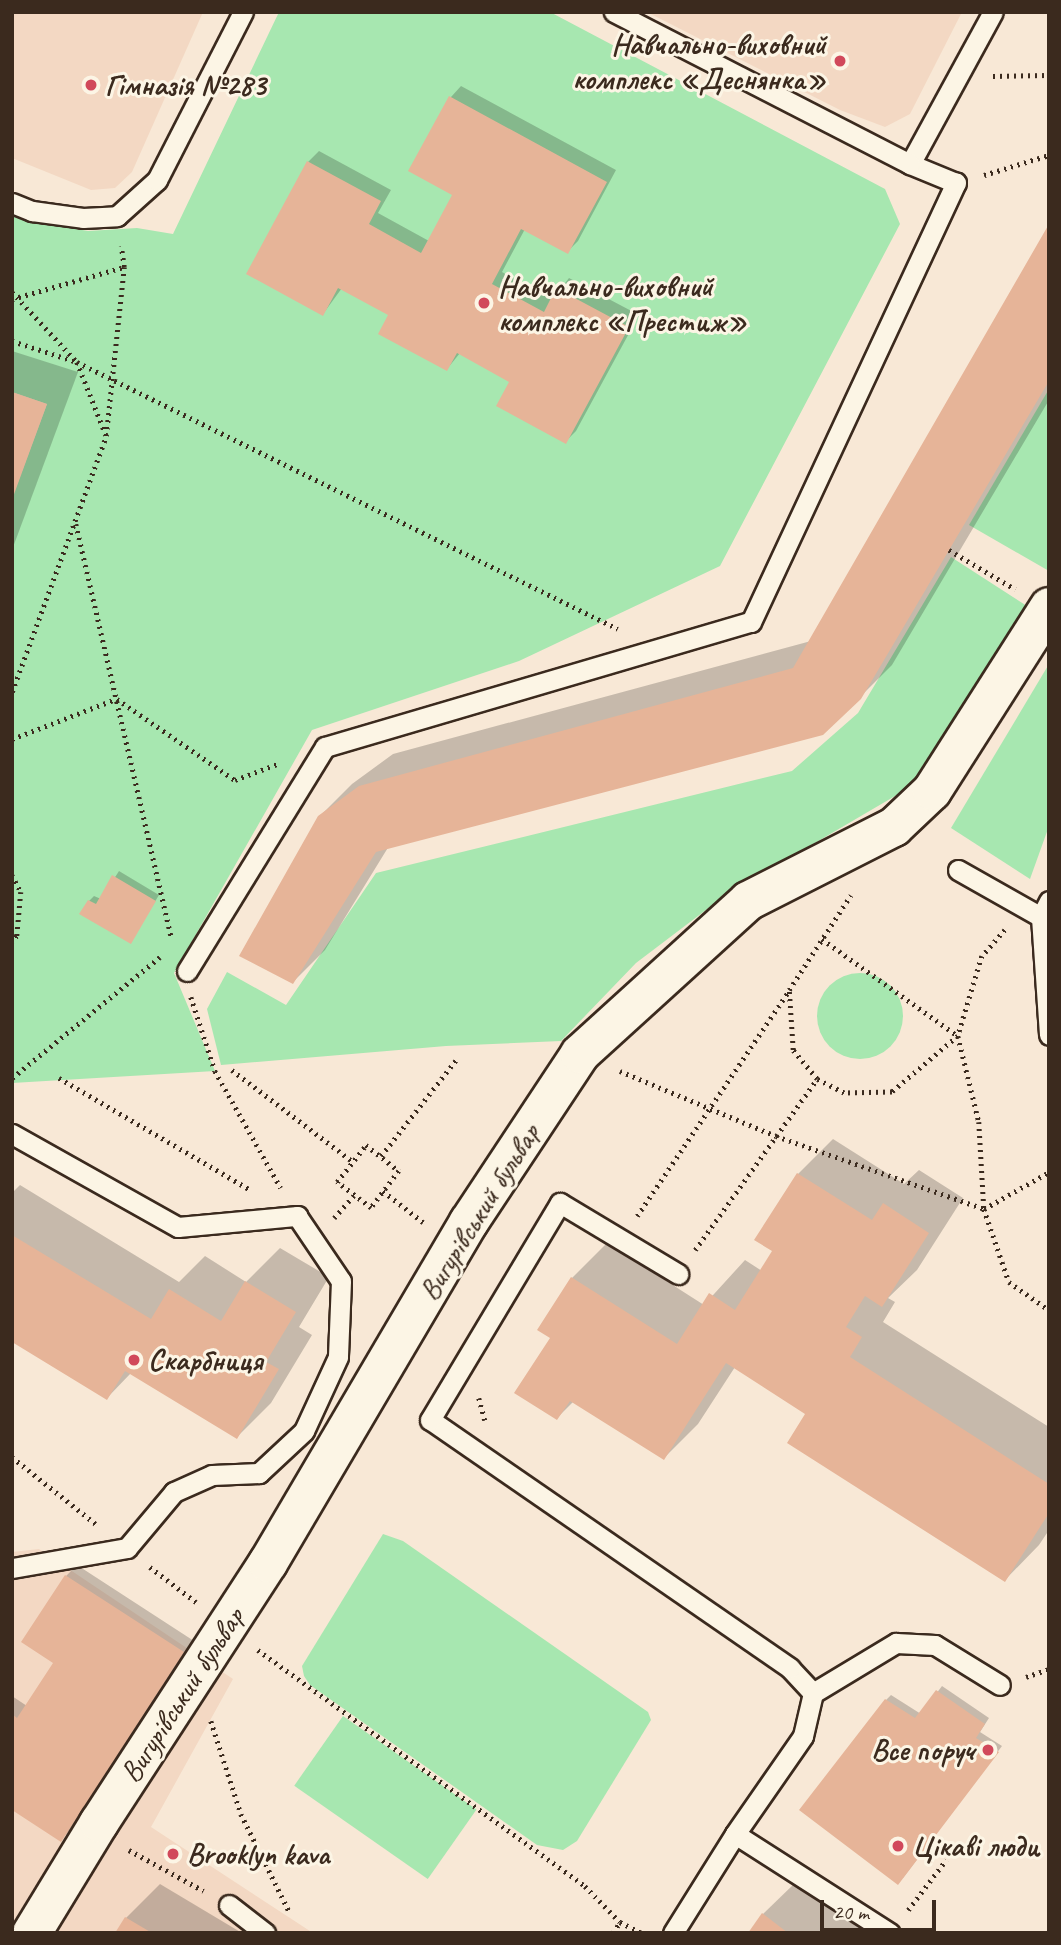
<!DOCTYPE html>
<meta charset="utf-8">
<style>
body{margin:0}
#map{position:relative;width:1061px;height:1945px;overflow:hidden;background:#f8e8d6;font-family:Caveat,sans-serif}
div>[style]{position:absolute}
.built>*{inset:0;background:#f3d8c3}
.green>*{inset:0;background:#a7e7b0;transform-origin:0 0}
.round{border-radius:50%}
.shadow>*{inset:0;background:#0003}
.building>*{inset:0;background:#e6b498}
.path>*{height:4.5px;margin-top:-2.25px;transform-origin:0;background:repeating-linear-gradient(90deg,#3b2a1e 0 2px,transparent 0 7px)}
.roads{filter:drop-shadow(2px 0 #3b2a1e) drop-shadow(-2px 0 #3b2a1e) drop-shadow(0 2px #3b2a1e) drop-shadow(0 -2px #3b2a1e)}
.lane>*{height:19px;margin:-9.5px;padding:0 9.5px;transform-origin:9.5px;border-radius:9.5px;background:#fcf5e5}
.street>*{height:38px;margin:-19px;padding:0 19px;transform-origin:19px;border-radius:19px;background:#fcf5e5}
.dots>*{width:19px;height:19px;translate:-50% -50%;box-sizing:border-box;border:4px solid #fcf5e5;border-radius:50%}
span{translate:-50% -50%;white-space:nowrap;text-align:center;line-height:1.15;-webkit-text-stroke:6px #fcf5e5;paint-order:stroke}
.poi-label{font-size:30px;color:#3b2a1e;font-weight:700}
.right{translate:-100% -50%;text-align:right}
.left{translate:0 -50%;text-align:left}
.street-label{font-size:30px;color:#3b2a1e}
.frame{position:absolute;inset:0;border:14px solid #3b2a1e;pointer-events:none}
.scale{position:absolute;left:820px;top:1900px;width:116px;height:32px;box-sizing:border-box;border:4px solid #3b2a1e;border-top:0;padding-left:9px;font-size:21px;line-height:24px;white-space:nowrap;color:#3b2a1e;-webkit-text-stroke:5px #fcf5e5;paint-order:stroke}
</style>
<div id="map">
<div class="built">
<i style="clip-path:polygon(12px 12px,203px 12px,132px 172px,115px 188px,91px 190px,12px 158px)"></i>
<i style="clip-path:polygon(647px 12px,962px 12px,910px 114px,885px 127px,840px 110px)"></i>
<i style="clip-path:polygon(39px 1549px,233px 1679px,151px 1827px,313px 1933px,12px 1933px,12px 1552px)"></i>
</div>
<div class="green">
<i style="clip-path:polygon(279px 12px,550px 12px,885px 189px,900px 224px,720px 566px,519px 661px,312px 730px,174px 973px,215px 1071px,12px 1083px,12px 498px,47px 404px,12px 392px,12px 213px,29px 221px,88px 231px,137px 228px,173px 234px)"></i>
<i style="clip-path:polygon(1049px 389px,1049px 571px,969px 525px)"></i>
<i style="clip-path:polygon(951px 557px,1030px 608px,935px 760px,907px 789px,723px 897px,636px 963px,561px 1041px,446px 1046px,221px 1065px,207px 1009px,227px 972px,286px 1005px,376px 873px,792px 771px,858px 713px)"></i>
<i style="clip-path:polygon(1049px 664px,1049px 826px,1030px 879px,951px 828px)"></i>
<i class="round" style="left:817px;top:973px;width:86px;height:86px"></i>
<i style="clip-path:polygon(383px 1534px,403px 1541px,648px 1712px,651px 1720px,577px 1841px,563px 1850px,537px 1845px,310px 1685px,304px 1676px,302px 1666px)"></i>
<i style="left:343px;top:1716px;width:163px;height:85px;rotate:35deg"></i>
</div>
<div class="shadow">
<i style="clip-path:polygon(461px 86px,616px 170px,578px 241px,567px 252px,525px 229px,502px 272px,552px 300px,569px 278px,639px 315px,576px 431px,565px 442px,511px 381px,460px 353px,447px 369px,390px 314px,342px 288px,323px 314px,248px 273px,308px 162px,319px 151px,391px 190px,378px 213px,429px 241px,454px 194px,451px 97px)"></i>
<i style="clip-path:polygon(1049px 228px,1049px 400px,892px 665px,860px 697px,389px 846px,325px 950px,293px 982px,319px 817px,352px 784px,393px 754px,811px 641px)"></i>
<i style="clip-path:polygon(12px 351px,78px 372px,12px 550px)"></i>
<i style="clip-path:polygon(119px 871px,159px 895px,131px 941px,89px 901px,94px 896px,101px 899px)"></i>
<i style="clip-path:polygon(833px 1139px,904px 1184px,919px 1170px,963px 1198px,917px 1270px,888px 1298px,895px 1302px,883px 1322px,1049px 1427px,1049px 1530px,1039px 1545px,1005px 1580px,807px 1413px,735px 1367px,698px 1424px,664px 1458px,574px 1401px,557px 1418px,552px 1338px,572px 1278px,607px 1243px,704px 1305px,745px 1260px,762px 1271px,774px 1251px,798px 1174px)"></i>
<i style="clip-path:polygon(20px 1185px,179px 1282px,205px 1256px,246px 1282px,280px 1248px,329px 1277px,299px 1327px,312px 1335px,271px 1403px,237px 1437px,131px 1373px,107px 1398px,12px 1340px,12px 1193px)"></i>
<i style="clip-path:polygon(77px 1565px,194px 1641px,72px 1828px,61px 1839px,12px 1808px,12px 1696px,27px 1706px,55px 1663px,66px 1576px)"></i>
<i style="clip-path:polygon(942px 1686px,989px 1718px,980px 1732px,1002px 1746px,903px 1878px,886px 1700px,891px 1695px,921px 1714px)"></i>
<i style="clip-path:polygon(797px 1881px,868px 1933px,750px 1933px,763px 1914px)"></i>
<i style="clip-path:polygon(160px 1884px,242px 1933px,117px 1933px,126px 1918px)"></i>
</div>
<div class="building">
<i style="clip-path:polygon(449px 96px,607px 182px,568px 254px,521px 229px,492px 284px,544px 312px,556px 288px,629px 327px,566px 444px,496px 406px,509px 382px,457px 353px,447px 371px,378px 334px,388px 315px,338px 288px,323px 316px,246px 274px,307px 161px,381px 201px,369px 224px,421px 253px,452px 195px,408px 171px)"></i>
<i style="clip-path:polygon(1049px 224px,1049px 381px,861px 699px,823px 735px,376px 852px,293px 984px,239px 956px,318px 816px,359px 786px,793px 668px)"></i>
<i style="clip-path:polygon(12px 392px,47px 404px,13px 497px,12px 497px)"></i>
<i style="clip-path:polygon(112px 875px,156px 901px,131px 944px,79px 914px,88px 900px,96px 904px)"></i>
<i style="clip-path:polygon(797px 1173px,872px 1220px,883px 1203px,929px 1233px,882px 1307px,865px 1296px,846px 1327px,862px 1337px,850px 1357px,1049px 1484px,1049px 1513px,1005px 1582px,787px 1443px,805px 1414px,726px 1363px,664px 1460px,570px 1401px,557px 1420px,514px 1393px,550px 1338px,537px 1330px,571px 1277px,677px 1344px,709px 1293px,735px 1310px,772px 1251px,754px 1240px)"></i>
<i style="clip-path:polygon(12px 1235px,151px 1319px,169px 1289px,221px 1321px,245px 1281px,296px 1312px,266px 1362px,279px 1369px,237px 1439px,125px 1371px,107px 1400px,12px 1342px)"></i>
<i style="clip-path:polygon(65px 1575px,184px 1652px,61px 1842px,12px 1810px,12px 1714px,17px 1718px,53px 1663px,21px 1642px)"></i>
<i style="clip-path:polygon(936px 1690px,985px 1724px,976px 1738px,999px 1752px,898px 1885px,799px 1810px,885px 1699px,915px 1718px)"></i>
<i style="clip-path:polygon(762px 1913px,788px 1933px,748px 1933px)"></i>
<i style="clip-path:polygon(125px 1917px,152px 1933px,115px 1933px)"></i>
</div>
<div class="path">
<i style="left:993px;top:76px;width:56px;rotate:-1deg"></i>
<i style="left:984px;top:175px;width:68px;rotate:-17.1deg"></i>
<i style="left:12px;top:292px;width:96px;rotate:47.1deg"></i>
<i style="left:77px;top:362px;width:79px;rotate:68.3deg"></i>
<i style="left:12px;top:299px;width:116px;rotate:-15.9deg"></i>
<i style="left:12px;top:341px;width:68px;rotate:17.9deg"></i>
<i style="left:77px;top:362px;width:603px;rotate:26.27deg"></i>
<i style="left:76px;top:524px;width:426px;rotate:77deg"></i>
<i style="left:949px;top:550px;width:77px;rotate:30.6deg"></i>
<i style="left:12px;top:692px;width:273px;rotate:-69.8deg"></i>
<i style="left:106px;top:436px;width:170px;rotate:-83.9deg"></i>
<i style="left:124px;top:267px;width:21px;rotate:-98deg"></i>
<i style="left:117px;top:699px;width:143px;rotate:34.5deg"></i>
<i style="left:235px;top:780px;width:48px;rotate:-20.7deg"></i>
<i style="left:12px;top:739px;width:111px;rotate:-21deg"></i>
<i style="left:12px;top:875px;width:19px;rotate:62deg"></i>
<i style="left:21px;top:892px;width:44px;rotate:95.2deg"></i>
<i style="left:17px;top:936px;width:8px;rotate:130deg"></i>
<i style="left:1005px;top:930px;width:35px;rotate:131deg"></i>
<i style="left:982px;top:956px;width:84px;rotate:106.7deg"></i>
<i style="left:958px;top:1036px;width:89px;rotate:76.3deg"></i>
<i style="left:979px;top:1122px;width:87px;rotate:86.7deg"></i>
<i style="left:984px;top:1209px;width:77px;rotate:71.1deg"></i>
<i style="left:1009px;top:1282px;width:49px;rotate:35deg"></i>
<i style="left:822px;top:939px;width:167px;rotate:35.5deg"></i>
<i style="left:958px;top:1036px;width:87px;rotate:139.7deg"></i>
<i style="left:892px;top:1092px;width:48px;rotate:178.8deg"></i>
<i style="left:844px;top:1093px;width:30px;rotate:-153deg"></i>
<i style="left:817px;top:1079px;width:38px;rotate:-130deg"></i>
<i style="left:793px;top:1050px;width:60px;rotate:-93.8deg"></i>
<i style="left:789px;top:990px;width:113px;rotate:-56.9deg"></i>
<i style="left:191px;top:997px;width:78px;rotate:72deg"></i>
<i style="left:215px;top:1071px;width:134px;rotate:60.6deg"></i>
<i style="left:232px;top:1070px;width:152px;rotate:37.2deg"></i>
<i style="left:620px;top:1071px;width:169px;rotate:22.6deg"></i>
<i style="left:776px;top:1136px;width:220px;rotate:19.3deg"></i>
<i style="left:984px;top:1209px;width:75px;rotate:-29.6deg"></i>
<i style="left:12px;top:1078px;width:191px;rotate:-39.3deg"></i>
<i style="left:59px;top:1078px;width:222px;rotate:30.3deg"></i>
<i style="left:366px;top:1145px;width:42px;rotate:38.2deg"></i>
<i style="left:399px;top:1171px;width:46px;rotate:127.1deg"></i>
<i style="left:371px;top:1208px;width:43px;rotate:-142.6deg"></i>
<i style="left:337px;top:1182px;width:47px;rotate:-51.9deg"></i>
<i style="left:381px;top:1156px;width:122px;rotate:-52deg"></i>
<i style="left:383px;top:1191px;width:51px;rotate:37.8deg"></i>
<i style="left:637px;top:1216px;width:272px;rotate:-56deg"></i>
<i style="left:334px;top:1218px;width:30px;rotate:-49deg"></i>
<i style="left:695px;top:1250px;width:210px;rotate:-54.5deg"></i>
<i style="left:479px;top:1398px;width:23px;rotate:75deg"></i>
<i style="left:12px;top:1457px;width:107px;rotate:38.6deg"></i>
<i style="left:150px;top:1567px;width:58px;rotate:37.3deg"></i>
<i style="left:258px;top:1650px;width:403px;rotate:35.8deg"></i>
<i style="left:585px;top:1886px;width:50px;rotate:45.8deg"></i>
<i style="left:1026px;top:1677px;width:24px;rotate:-19deg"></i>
<i style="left:211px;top:1721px;width:98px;rotate:72.1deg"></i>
<i style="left:241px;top:1814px;width:110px;rotate:63.7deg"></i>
<i style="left:129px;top:1850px;width:85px;rotate:28.7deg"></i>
<i style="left:908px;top:1910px;width:63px;rotate:-52.8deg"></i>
<i style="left:613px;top:1933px;width:13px;rotate:-58deg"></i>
<i style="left:620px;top:1922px;width:25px;rotate:27deg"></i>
</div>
<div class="roads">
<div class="lane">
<i style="left:910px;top:164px;width:173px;rotate:-61.4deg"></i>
<i style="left:12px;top:203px;width:22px;rotate:22deg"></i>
<i style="left:32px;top:211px;width:51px;rotate:7.8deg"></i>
<i style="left:83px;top:218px;width:34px;rotate:-3deg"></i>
<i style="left:117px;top:216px;width:54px;rotate:-42deg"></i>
<i style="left:157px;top:180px;width:189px;rotate:-62.9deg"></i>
<i style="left:958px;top:870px;width:95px;rotate:29.5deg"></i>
<i style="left:1049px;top:901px;width:18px;rotate:117deg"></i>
<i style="left:1041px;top:917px;width:118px;rotate:86.1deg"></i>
<i style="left:187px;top:971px;width:263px;rotate:-58.4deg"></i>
<i style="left:325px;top:747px;width:444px;rotate:-16.4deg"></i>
<i style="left:751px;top:622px;width:485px;rotate:-65deg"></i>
<i style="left:956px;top:183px;width:50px;rotate:-157.6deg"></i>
<i style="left:910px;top:164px;width:333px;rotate:-152.8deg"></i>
<i style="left:12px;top:1134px;width:190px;rotate:29.3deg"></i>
<i style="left:178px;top:1227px;width:120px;rotate:-5.3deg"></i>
<i style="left:297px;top:1216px;width:78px;rotate:55.9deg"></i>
<i style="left:341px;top:1281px;width:76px;rotate:92.3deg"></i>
<i style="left:338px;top:1357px;width:81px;rotate:114.7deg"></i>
<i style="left:304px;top:1431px;width:62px;rotate:137deg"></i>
<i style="left:259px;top:1473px;width:47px;rotate:177.6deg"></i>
<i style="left:212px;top:1475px;width:42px;rotate:155.9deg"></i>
<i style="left:174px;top:1492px;width:73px;rotate:130deg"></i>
<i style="left:127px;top:1548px;width:117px;rotate:170.1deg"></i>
<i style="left:813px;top:1693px;width:97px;rotate:-31.1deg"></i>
<i style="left:896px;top:1643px;width:39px;rotate:3deg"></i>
<i style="left:935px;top:1645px;width:76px;rotate:31.6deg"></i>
<i style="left:735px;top:1834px;width:184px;rotate:32.6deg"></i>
<i style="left:229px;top:1905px;width:46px;rotate:37.9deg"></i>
<i style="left:673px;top:1933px;width:117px;rotate:-57.9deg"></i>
<i style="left:735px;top:1834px;width:119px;rotate:-55.2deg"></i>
<i style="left:803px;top:1736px;width:44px;rotate:-76.9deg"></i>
<i style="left:813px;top:1693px;width:34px;rotate:-133deg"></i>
<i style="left:790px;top:1668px;width:437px;rotate:-145.4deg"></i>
<i style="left:430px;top:1420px;width:253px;rotate:-59.1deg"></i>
<i style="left:560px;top:1203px;width:138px;rotate:31deg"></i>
</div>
<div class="street">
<i style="left:32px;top:1933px;width:129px;rotate:-58.7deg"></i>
<i style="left:99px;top:1823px;width:310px;rotate:-57deg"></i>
<i style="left:268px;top:1563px;width:396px;rotate:-59.5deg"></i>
<i style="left:469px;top:1222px;width:201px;rotate:-56.5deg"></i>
<i style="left:580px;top:1054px;width:227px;rotate:-42.3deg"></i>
<i style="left:748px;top:901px;width:164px;rotate:-26.9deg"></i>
<i style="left:894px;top:827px;width:52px;rotate:-43.5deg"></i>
<i style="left:932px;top:791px;width:218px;rotate:-57.5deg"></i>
</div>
</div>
<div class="dots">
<i style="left:840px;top:61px;background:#d1495b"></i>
<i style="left:91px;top:85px;background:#d1495b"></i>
<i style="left:484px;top:303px;background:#d1495b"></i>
<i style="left:134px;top:1360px;background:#d1495b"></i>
<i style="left:988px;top:1750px;background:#d1495b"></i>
<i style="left:898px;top:1846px;background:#d1495b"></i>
<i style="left:173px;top:1854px;background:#d1495b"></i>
</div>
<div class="poi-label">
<span class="right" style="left:826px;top:61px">Навчально-виховний<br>комплекс «Деснянка»</span>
<span class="left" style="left:105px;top:85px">Гімназія №283</span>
<span class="left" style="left:498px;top:303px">Навчально-виховний<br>комплекс «Престиж»</span>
<span class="left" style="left:148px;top:1360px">Скарбниця</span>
<span class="right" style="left:974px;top:1750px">Все поруч</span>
<span class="left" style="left:912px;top:1846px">Цікаві люди</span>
<span class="left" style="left:187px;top:1854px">Brooklyn kava</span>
</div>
<div class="street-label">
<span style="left:479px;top:1212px;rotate:-58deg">Вигурівський бульвар</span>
<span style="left:182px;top:1695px;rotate:-57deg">Вигурівський бульвар</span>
</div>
<div class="frame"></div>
<div class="scale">20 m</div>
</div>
